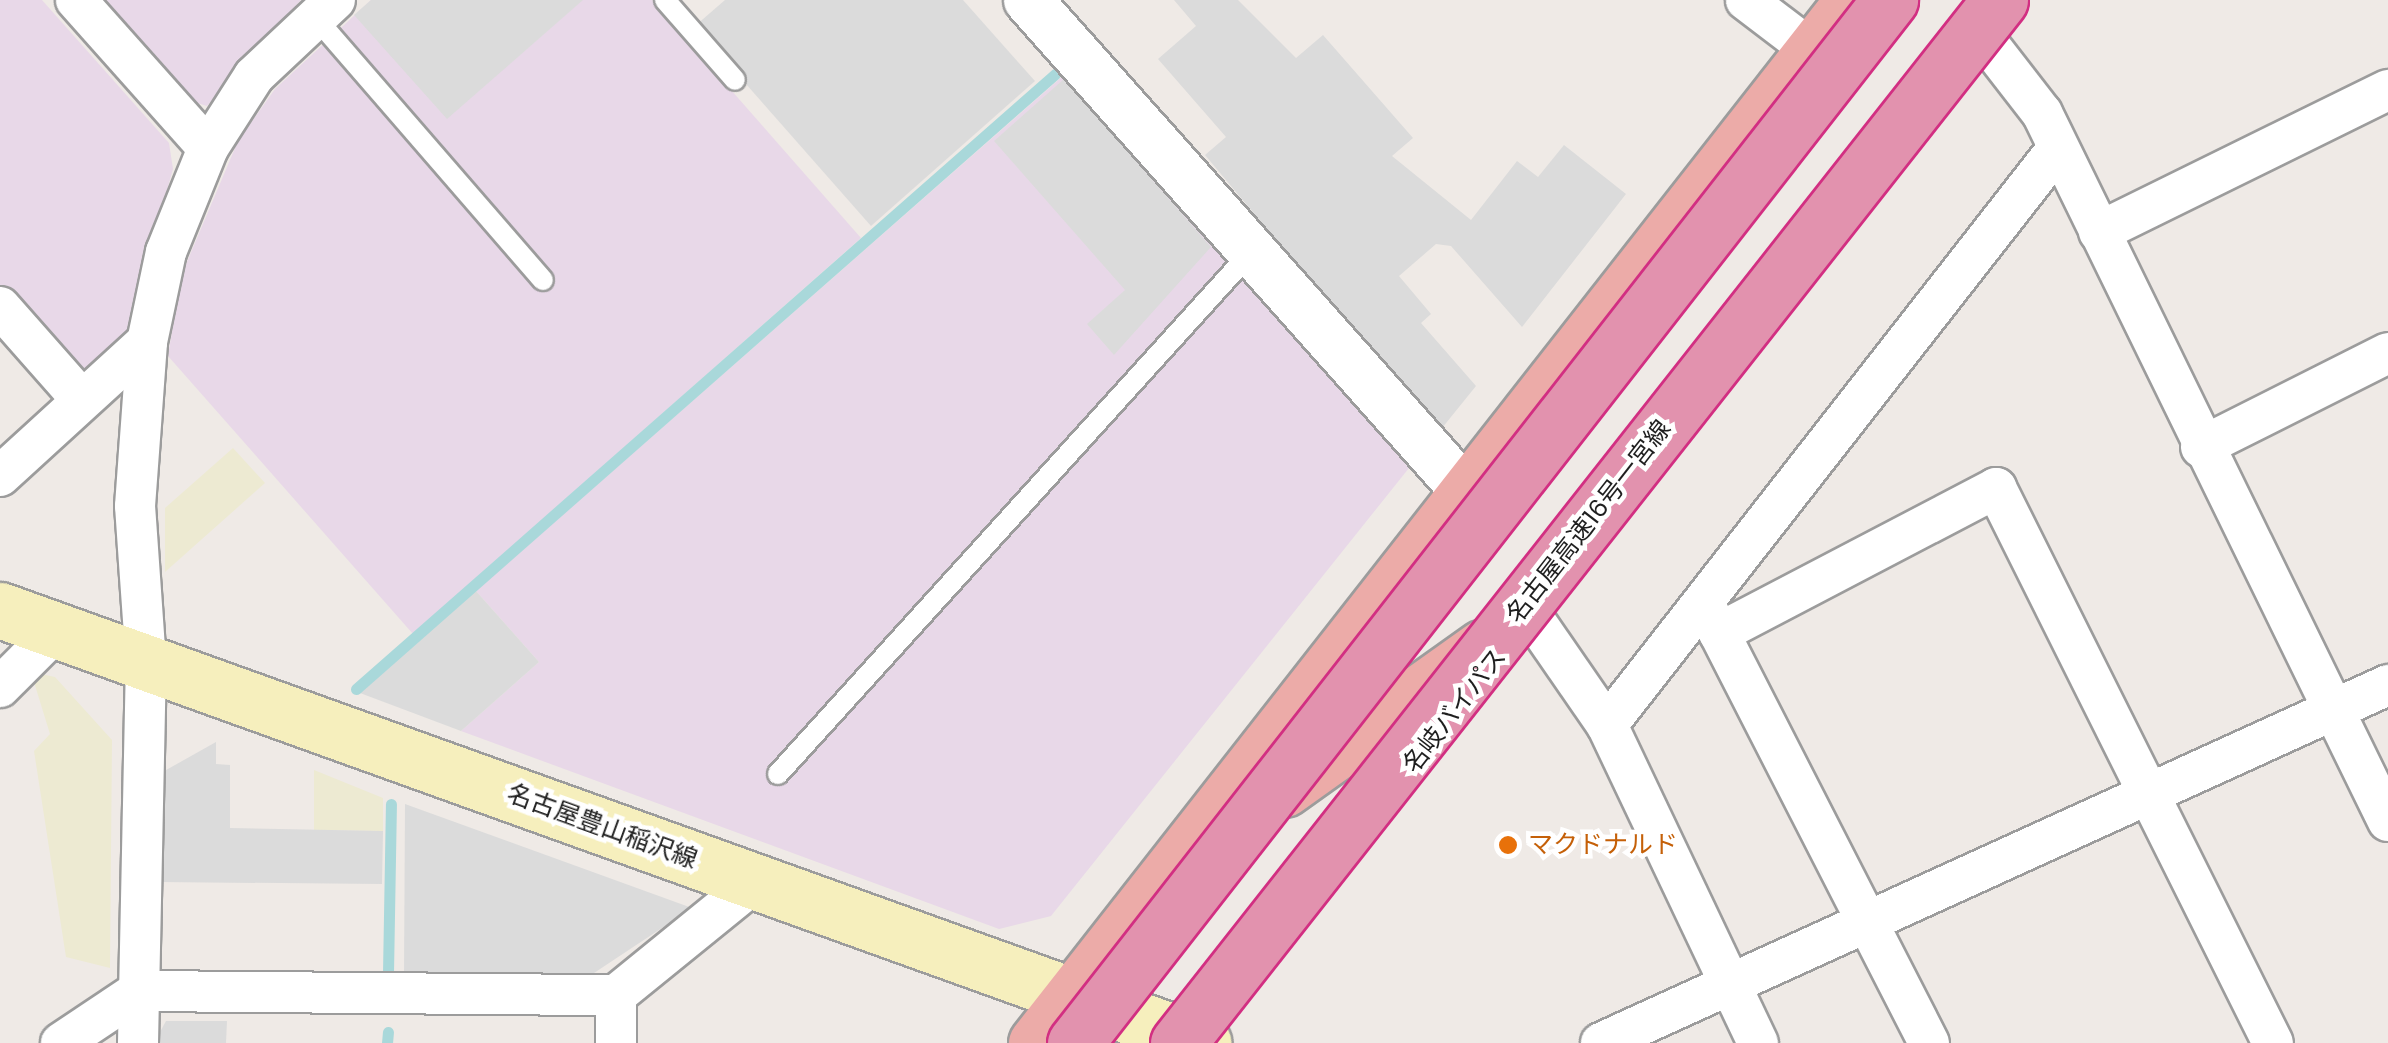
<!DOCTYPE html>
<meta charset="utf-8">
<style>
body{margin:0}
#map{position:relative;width:2388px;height:1043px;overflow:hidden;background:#efeae6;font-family:Poppins,"Noto Sans JP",sans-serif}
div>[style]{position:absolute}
.industrial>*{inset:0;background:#e8d8e8}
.farmland>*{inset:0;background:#edead2}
.parking>*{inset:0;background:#dbdbdb}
.stream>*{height:11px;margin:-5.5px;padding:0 5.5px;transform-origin:5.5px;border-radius:5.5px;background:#a9d8da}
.roads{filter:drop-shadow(2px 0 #9c9c9c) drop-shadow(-2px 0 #9c9c9c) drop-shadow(0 2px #9c9c9c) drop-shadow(0 -2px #9c9c9c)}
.service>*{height:20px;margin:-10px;padding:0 10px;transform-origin:10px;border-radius:10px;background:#fff}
.minor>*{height:40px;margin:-20px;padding:0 20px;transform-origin:20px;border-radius:20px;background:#fff}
.tertiary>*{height:48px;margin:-24px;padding:0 24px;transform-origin:24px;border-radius:24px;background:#fff}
.secondary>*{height:55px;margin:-27.5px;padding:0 27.5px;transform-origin:27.5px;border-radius:27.5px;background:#f6efbd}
.trunk>*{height:55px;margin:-27.5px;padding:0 27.5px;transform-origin:27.5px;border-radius:27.5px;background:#ecaba8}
.bridges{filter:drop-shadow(2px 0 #d22f82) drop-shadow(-2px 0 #d22f82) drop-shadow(0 2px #d22f82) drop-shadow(0 -2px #d22f82)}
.motorway-bridge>*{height:55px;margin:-27.5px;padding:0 27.5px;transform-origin:27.5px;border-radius:27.5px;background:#e292ae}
.dots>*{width:28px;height:28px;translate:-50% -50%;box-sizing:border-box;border:5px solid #fff;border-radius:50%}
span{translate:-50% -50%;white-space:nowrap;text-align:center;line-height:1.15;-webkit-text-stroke:9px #fff;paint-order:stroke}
.street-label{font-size:25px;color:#1f1f1f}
.food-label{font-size:25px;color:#c56008}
.left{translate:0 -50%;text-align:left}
</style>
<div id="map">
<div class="industrial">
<i style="clip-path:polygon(0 0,42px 0,169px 143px,173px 169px,124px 343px,82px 378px,0 285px)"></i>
<i style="clip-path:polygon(97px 0,301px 0,207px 106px,187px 100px)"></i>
<i style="clip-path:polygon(371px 0,652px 0,861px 238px,413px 634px,168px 356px,181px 276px,238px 141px,275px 89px)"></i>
<i style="clip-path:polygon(1064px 75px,1409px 468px,1051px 916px,999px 929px,461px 731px,539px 662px,476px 591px)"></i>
</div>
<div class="farmland">
<i style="clip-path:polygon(233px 448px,265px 483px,165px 572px,165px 508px)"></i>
<i style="clip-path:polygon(41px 674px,55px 677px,112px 740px,110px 968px,66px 957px,34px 751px,50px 734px,34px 682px)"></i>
<i style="clip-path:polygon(314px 770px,383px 798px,383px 831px,314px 830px)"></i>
</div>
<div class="parking">
<i style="clip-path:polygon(371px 0,583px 0,447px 119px,354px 15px)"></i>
<i style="clip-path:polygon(725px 0,963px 0,1035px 81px,871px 226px,695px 26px)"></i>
<i style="clip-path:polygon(1174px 0,1238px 0,1296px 58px,1323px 35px,1413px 138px,1392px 156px,1471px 220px,1517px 161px,1538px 177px,1564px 145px,1626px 194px,1522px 327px,1451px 246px,1436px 244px,1399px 276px,1431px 314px,1421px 323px,1476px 386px,1438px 433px,1205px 155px,1226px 137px,1158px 59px,1196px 26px)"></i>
<i style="clip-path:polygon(1064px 79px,1211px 247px,1114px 355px,1087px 324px,1125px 290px,994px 141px)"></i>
<i style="clip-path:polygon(476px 591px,539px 662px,461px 731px,360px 693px)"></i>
<i style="clip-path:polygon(216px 742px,216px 764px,230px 765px,230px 828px,383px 831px,382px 884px,158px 882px,159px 774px)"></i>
<i style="clip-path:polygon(405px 804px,692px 908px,588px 977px,404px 974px)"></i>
<i style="clip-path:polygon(166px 1021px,227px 1021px,226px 1043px,154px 1043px)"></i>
</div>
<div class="stream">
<i style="left:356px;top:689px;width:931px;rotate:-41.34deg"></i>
<i style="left:388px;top:973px;width:169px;rotate:-89deg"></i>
<i style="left:387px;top:1043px;width:11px;rotate:-85deg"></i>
</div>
<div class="roads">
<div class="service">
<i style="left:665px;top:0;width:106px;rotate:48.8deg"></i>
<i style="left:315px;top:17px;width:348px;rotate:49.1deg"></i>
<i style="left:778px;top:774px;width:706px;rotate:-47.81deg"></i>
</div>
<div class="minor">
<i style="left:76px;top:0;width:198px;rotate:48.3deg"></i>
<i style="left:1746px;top:0;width:84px;rotate:37.3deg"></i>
<i style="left:1983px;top:37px;width:96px;rotate:52.2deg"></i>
<i style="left:2042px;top:113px;width:788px;rotate:63.96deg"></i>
<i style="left:2099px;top:232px;width:322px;rotate:-26.2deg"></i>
<i style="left:0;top:307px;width:124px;rotate:48.6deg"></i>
<i style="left:2201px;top:447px;width:209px;rotate:-26.7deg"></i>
<i style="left:0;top:476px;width:199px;rotate:-42.4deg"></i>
<i style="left:1708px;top:611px;width:485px;rotate:62.9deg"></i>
<i style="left:1531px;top:615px;width:134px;rotate:55.4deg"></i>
<i style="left:1607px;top:725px;width:352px;rotate:64.6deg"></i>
<i style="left:1719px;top:633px;width:313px;rotate:-27.6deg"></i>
<i style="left:1996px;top:488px;width:620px;rotate:63.48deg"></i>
<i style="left:0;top:687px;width:79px;rotate:-45deg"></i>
<i style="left:1607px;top:725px;width:732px;rotate:-51.99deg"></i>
<i style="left:61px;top:1043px;width:94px;rotate:-33.7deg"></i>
<i style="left:139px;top:991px;width:477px;rotate:0.5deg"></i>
<i style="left:616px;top:995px;width:179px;rotate:-39.1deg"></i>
<i style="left:138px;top:1043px;width:380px;rotate:-88.8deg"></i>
<i style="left:146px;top:663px;width:157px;rotate:-94deg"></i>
<i style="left:135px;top:506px;width:164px;rotate:-85.8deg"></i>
<i style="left:147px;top:342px;width:92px;rotate:-78.1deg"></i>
<i style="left:166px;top:252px;width:112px;rotate:-68deg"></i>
<i style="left:208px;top:148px;width:85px;rotate:-57.4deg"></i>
<i style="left:254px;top:76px;width:111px;rotate:-43.2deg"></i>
<i style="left:616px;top:1043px;width:48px;rotate:-90deg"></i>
<i style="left:1601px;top:1043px;width:865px;rotate:-24.46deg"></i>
</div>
<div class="tertiary">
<i style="left:1028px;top:0;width:660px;rotate:48.32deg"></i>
</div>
<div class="secondary">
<i style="left:0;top:610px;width:1279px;rotate:19.78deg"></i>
</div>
<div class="trunk">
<i style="left:1284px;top:789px;width:244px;rotate:-35.5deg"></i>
<i style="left:1036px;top:1043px;width:1325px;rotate:-51.93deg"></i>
</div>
</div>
<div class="bridges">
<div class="motorway-bridge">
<i style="left:1075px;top:1043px;width:1324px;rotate:-52deg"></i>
<i style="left:1178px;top:1043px;width:1328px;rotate:-51.76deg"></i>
</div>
</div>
<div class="dots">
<i style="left:1508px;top:845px;background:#e8710a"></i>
</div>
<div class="street-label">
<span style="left:1589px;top:522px;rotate:-52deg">名古屋高速16号一宮線</span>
<span style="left:1455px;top:711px;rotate:-52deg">名岐バイパス</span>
<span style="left:602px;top:827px;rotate:20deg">名古屋豊山稲沢線</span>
</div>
<div class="food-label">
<span class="left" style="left:1528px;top:845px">マクドナルド</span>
</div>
</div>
